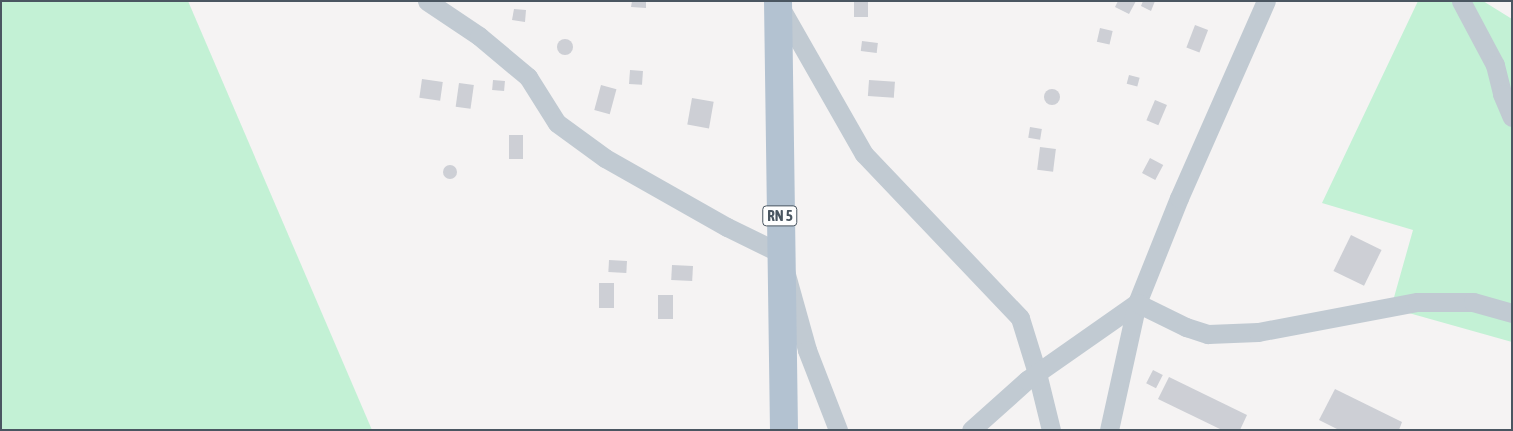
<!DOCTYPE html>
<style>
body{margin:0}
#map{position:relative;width:1513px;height:431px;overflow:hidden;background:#f5f3f3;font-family:"Asap Condensed",sans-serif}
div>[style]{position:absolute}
.green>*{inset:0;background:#c3f1d5}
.building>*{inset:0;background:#cdcfd5;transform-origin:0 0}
.round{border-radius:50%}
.street>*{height:19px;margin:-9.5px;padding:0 9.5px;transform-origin:9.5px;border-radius:9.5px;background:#c1cad2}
.primary>*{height:28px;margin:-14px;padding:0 14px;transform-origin:14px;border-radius:14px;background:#b3c2d1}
span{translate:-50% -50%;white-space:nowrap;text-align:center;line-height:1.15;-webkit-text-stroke:4px #fff;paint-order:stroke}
.shield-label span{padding:1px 4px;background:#fff;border:1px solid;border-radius:4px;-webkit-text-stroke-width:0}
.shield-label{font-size:15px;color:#4a5661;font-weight:700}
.frame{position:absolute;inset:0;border:2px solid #4a5661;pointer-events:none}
</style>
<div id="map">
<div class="green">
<i style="clip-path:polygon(1px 1px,188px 1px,372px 430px,1px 430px)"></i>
<i style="clip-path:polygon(1418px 1px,1483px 1px,1512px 19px,1512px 342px,1391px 308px,1413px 230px,1322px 203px)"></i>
</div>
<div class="building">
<i style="clip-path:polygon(632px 1px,646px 1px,646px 8px,631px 7px)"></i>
<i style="left:854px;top:1px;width:14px;height:16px"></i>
<i style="clip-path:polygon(1118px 1px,1136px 1px,1129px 14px,1115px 7px)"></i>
<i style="clip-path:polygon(1143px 1px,1155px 1px,1151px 11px,1141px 6px)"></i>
<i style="clip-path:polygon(514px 9px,526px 10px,525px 22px,512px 20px)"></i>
<i style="left:1195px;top:25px;width:14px;height:24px;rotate:21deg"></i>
<i style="left:1100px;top:28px;width:13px;height:14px;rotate:13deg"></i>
<i class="round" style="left:557px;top:39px;width:16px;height:16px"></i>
<i style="left:862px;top:41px;width:16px;height:10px;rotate:7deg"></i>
<i style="left:630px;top:70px;width:13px;height:14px;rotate:4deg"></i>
<i style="left:1129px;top:75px;width:11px;height:9px;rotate:15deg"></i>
<i style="left:422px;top:79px;width:21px;height:19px;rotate:8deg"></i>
<i style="left:493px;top:80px;width:12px;height:10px;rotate:5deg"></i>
<i style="left:869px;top:80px;width:26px;height:16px;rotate:4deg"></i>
<i style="left:459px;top:83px;width:15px;height:24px;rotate:8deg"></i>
<i style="left:601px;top:85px;width:16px;height:26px;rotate:15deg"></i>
<i class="round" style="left:1044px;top:89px;width:16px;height:16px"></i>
<i style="left:692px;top:98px;width:22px;height:27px;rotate:10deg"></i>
<i style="left:1155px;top:100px;width:13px;height:22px;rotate:23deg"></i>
<i style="left:1030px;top:127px;width:12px;height:11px;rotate:9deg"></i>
<i style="left:509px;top:135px;width:14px;height:24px"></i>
<i style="left:1040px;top:147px;width:16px;height:23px;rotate:7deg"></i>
<i style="left:1150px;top:158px;width:15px;height:17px;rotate:28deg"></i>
<i class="round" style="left:443px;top:165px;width:14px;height:14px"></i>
<i style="left:1351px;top:235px;width:34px;height:40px;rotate:26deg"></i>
<i style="left:609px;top:260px;width:18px;height:12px;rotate:3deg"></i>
<i style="left:672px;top:265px;width:21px;height:15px;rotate:3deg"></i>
<i style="left:599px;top:283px;width:15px;height:25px"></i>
<i style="left:658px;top:295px;width:15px;height:24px"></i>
<i style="left:1153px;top:370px;width:11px;height:15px;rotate:27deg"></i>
<i style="clip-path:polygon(1169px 377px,1247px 415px,1240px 430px,1222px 430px,1158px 399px)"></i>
<i style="clip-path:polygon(1335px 389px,1402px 422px,1399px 430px,1339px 430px,1319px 420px)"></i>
</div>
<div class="street">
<i style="left:427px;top:1px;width:63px;rotate:33.9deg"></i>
<i style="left:479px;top:36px;width:64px;rotate:39.9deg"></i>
<i style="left:528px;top:77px;width:54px;rotate:57.8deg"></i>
<i style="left:557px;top:123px;width:59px;rotate:36.1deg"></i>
<i style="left:605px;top:158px;width:140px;rotate:29.5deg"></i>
<i style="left:727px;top:227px;width:59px;rotate:26.1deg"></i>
<i style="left:780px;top:253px;width:101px;rotate:74.4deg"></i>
<i style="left:807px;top:350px;width:86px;rotate:68.8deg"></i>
<i style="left:1461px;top:1px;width:72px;rotate:62deg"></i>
<i style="left:1495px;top:65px;width:30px;rotate:76deg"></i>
<i style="left:1502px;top:94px;width:25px;rotate:67deg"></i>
<i style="left:780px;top:7px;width:169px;rotate:60.3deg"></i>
<i style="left:864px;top:154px;width:226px;rotate:46.4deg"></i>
<i style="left:1020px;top:318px;width:58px;rotate:72.8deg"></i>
<i style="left:1037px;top:373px;width:59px;rotate:76.2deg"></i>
<i style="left:971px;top:430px;width:75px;rotate:-41.8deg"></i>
<i style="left:1027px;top:380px;width:134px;rotate:-35deg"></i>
<i style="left:1137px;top:303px;width:113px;rotate:-68.2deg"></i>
<i style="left:1179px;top:198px;width:215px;rotate:-66.2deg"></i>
<i style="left:1109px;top:430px;width:130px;rotate:-77.6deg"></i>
<i style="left:1137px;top:303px;width:55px;rotate:26.1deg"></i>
<i style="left:1186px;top:327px;width:23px;rotate:18deg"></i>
<i style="left:1208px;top:334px;width:50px;rotate:-2.3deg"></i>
<i style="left:1258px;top:332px;width:162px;rotate:-10.7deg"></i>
<i style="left:1417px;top:302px;width:56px"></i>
<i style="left:1473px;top:302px;width:41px;rotate:15.8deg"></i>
</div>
<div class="primary">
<i style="left:778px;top:1px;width:429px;rotate:89.2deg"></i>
</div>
<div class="shield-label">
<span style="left:780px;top:216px">RN 5</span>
</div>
<div class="frame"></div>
</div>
